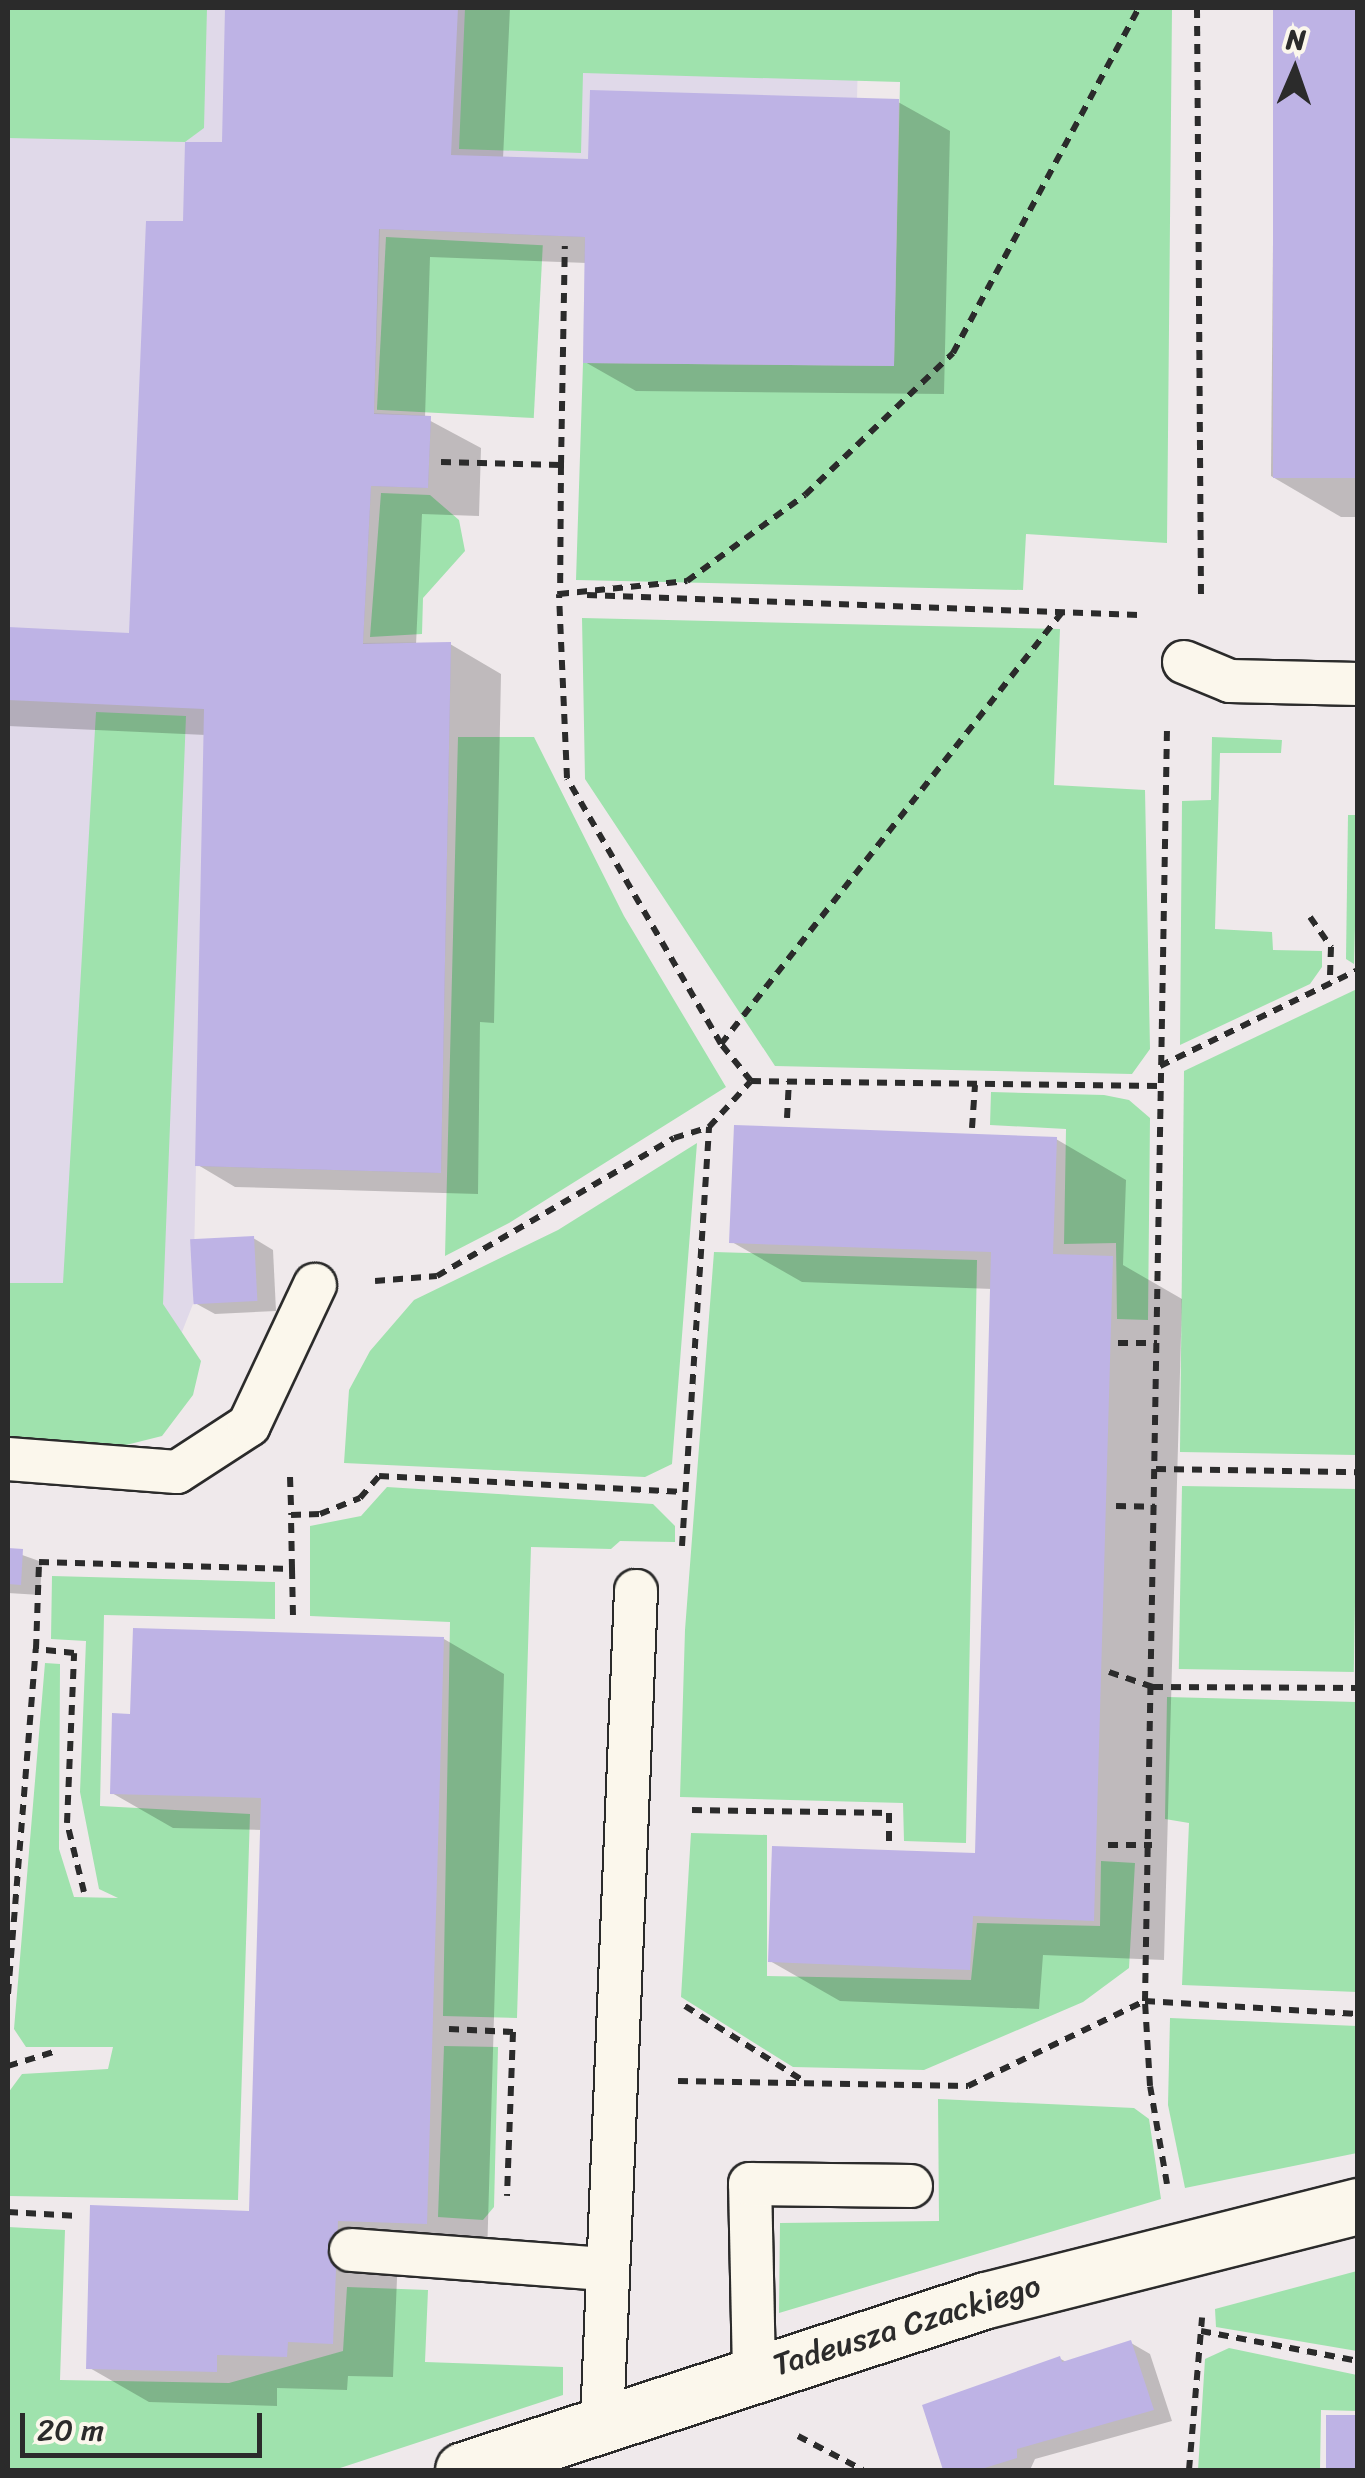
<!DOCTYPE html>
<style>
body{margin:0}
#map{position:relative;width:1365px;height:2478px;overflow:hidden;background:#efe9eb;font-family:Sriracha,sans-serif}
div>[style]{position:absolute}
.built>*{inset:0;background:#e0d9e9}
.green>*{inset:0;background:#9fe2ad;transform-origin:0 0}
.shadow>*{inset:0;background:#0003}
.building>*{inset:0;background:#beb3e5;transform-origin:0 0}
.path>*{height:6px;margin-top:-3px;transform-origin:0;background:repeating-linear-gradient(90deg,#2b2b2b 0 10px,transparent 0 18px)}
.roads{filter:drop-shadow(2px 0 #2b2b2b) drop-shadow(-2px 0 #2b2b2b) drop-shadow(0 2px #2b2b2b) drop-shadow(0 -2px #2b2b2b)}
.lane>*{height:42px;margin:-21px;padding:0 21px;transform-origin:21px;border-radius:21px;background:#fbf7ec}
.street>*{height:55px;margin:-27.5px;padding:0 27.5px;transform-origin:27.5px;border-radius:27.5px;background:#fbf7ec}
span{translate:-50% -50%;white-space:nowrap;text-align:center;line-height:1.15;-webkit-text-stroke:8px #fbf7ec;paint-order:stroke}
.street-label{font-size:32px;color:#2b2b2b}
.frame{position:absolute;inset:0;border:10px solid #2b2b2b;pointer-events:none}
.north{position:absolute;left:1245px;top:20px;width:100px;height:100px;-webkit-text-stroke:8px #fbf7ec;paint-order:stroke;rotate:2deg;font-size:28px;font-weight:700;line-height:40px;text-align:center;color:#2b2b2b}
.north::after{content:'';display:block;margin:auto;width:35px;height:45px;background:#2b2b2b;clip-path:polygon(50% 0,100% 100%,50% 72%,0 100%)}
.scale{position:absolute;left:20px;top:2413px;width:242px;height:45px;box-sizing:border-box;border:5px solid #2b2b2b;border-top:0;padding-left:12px;font-size:30px;line-height:35px;white-space:nowrap;color:#2b2b2b;-webkit-text-stroke:8px #fbf7ec;paint-order:stroke}
</style>
<div id="map">
<div class="built">
<i style="clip-path:polygon(8px 8px,488px 8px,858px 57px,857px 99px,894px 366px,583px 363px,585px 237px,380px 229px,374px 413px,431px 416px,428px 488px,371px 486px,363px 643px,451px 642px,441px 1173px,196px 1166px,193px 1304px,152px 1408px,8px 1390px)"></i>
</div>
<div class="green">
<i style="clip-path:polygon(8px 8px,207px 8px,204px 128px,185px 142px,8px 138px)"></i>
<i style="clip-path:polygon(465px 8px,1172px 8px,1167px 543px,1026px 534px,1023px 590px,576px 580px,583px 363px,894px 366px,900px 82px,583px 73px,581px 153px,459px 149px)"></i>
<i style="left:386px;top:237px;width:157px;height:173px;rotate:3deg"></i>
<i style="clip-path:polygon(381px 493px,430px 495px,459px 520px,465px 551px,423px 598px,422px 634px,370px 637px)"></i>
<i style="clip-path:polygon(582px 618px,1060px 629px,1054px 785px,1145px 790px,1150px 1049px,1132px 1074px,775px 1066px,585px 779px)"></i>
<i style="clip-path:polygon(96px 712px,186px 716px,163px 1304px,201px 1361px,193px 1395px,162px 1436px,114px 1448px,8px 1441px,8px 1283px,63px 1283px)"></i>
<i style="clip-path:polygon(458px 737px,534px 737px,624px 916px,726px 1087px,509px 1223px,445px 1256px)"></i>
<i style="clip-path:polygon(1212px 737px,1282px 740px,1281px 753px,1220px 753px,1215px 929px,1272px 932px,1273px 950px,1322px 951px,1322px 967px,1310px 984px,1180px 1045px,1182px 801px,1211px 800px)"></i>
<i style="clip-path:polygon(1348px 815px,1358px 815px,1354px 964px,1346px 959px)"></i>
<i style="clip-path:polygon(1357px 989px,1357px 1455px,1180px 1452px,1184px 1071px)"></i>
<i style="clip-path:polygon(991px 1092px,1104px 1095px,1129px 1100px,1150px 1118px,1148px 1320px,1117px 1319px,1116px 1243px,1064px 1244px,1066px 1129px,990px 1125px)"></i>
<i style="clip-path:polygon(697px 1143px,672px 1464px,645px 1477px,344px 1463px,349px 1390px,370px 1351px,414px 1300px,558px 1230px)"></i>
<i style="clip-path:polygon(714px 1252px,977px 1260px,966px 1843px,904px 1841px,903px 1803px,680px 1797px,685px 1630px)"></i>
<i style="left:1182px;top:1486px;width:175px;height:183px;rotate:1deg"></i>
<i style="clip-path:polygon(387px 1487px,653px 1504px,675px 1526px,675px 1542px,620px 1541px,611px 1549px,531px 1547px,517px 2018px,443px 2016px,450px 1622px,310px 1616px,310px 1526px,361px 1516px)"></i>
<i style="clip-path:polygon(52px 1576px,275px 1582px,275px 1619px,104px 1615px,100px 1806px,250px 1814px,238px 2200px,8px 2196px,8px 2093px,22px 2074px,108px 2069px,113px 2047px,26px 2047px,14px 2029px,45px 1663px,60px 1664px,59px 1849px,74px 1897px,118px 1898px,99px 1889px,80px 1792px,86px 1641px,51px 1639px)"></i>
<i style="clip-path:polygon(1167px 1697px,1357px 1702px,1357px 1992px,1182px 1985px,1189px 1823px,1165px 1819px)"></i>
<i style="clip-path:polygon(691px 1833px,767px 1835px,767px 1976px,971px 1980px,977px 1923px,1100px 1926px,1101px 1861px,1135px 1863px,1129px 1968px,1083px 2002px,924px 2070px,793px 2067px,681px 1997px)"></i>
<i style="clip-path:polygon(1170px 2018px,1357px 2026px,1357px 2153px,1185px 2188px,1168px 2105px)"></i>
<i style="clip-path:polygon(444px 2046px,498px 2047px,494px 2207px,483px 2220px,438px 2217px)"></i>
<i style="clip-path:polygon(938px 2099px,1134px 2108px,1149px 2119px,1161px 2199px,779px 2313px,780px 2223px,939px 2221px)"></i>
<i style="clip-path:polygon(8px 2227px,65px 2230px,60px 2380px,229px 2383px,343px 2351px,347px 2287px,428px 2290px,425px 2362px,563px 2367px,563px 2395px,334px 2470px,8px 2470px)"></i>
<i style="clip-path:polygon(1357px 2271px,1357px 2351px,1216px 2327px,1215px 2309px)"></i>
<i style="clip-path:polygon(1229px 2348px,1357px 2375px,1357px 2411px,1321px 2410px,1320px 2470px,1198px 2470px,1205px 2359px)"></i>
</div>
<div class="shadow">
<i style="clip-path:polygon(227px 8px,510px 8px,503px 159px,590px 161px,898px 102px,950px 131px,944px 394px,636px 391px,585px 362px,587px 263px,430px 257px,425px 418px,481px 448px,479px 516px,422px 514px,416px 645px,450px 644px,501px 674px,494px 1023px,480px 1022px,478px 1194px,235px 1187px,198px 1165px,206px 735px,8px 726px,8px 630px,131px 636px,185px 223px,224px 144px)"></i>
<i style="clip-path:polygon(1275px 8px,1358px 8px,1358px 517px,1341px 517px,1271px 476px)"></i>
<i style="clip-path:polygon(1056px 1139px,1126px 1180px,1123px 1265px,1182px 1299px,1164px 1960px,1043px 1955px,1039px 2009px,840px 2001px,770px 1961px,977px 1855px,993px 1289px,802px 1282px,732px 1242px)"></i>
<i style="clip-path:polygon(253px 1238px,273px 1250px,276px 1311px,215px 1314px,195px 1303px)"></i>
<i style="clip-path:polygon(8px 1550px,42px 1562px,40px 1595px,8px 1593px)"></i>
<i style="clip-path:polygon(444px 1639px,504px 1674px,487px 2257px,398px 2254px,393px 2377px,348px 2376px,347px 2390px,277px 2388px,277px 2406px,149px 2402px,88px 2367px,252px 2213px,263px 1830px,173px 1828px,112px 1793px,133px 1716px)"></i>
<i style="clip-path:polygon(1131px 2343px,1150px 2354px,1172px 2421px,1035px 2459px,1030px 2470px,946px 2470px,925px 2406px,1059px 2358px,1068px 2363px)"></i>
</div>
<div class="building">
<i style="clip-path:polygon(225px 8px,458px 8px,451px 155px,588px 159px,590px 90px,899px 99px,894px 366px,583px 363px,585px 237px,379px 229px,374px 414px,431px 416px,428px 488px,371px 486px,363px 644px,451px 642px,441px 1173px,195px 1166px,204px 709px,8px 700px,8px 627px,129px 633px,146px 221px,183px 221px,185px 142px,222px 142px)"></i>
<i style="left:1273px;top:8px;width:85px;height:470px"></i>
<i style="clip-path:polygon(734px 1125px,1057px 1137px,1053px 1254px,1113px 1256px,1094px 1921px,973px 1916px,970px 1970px,768px 1962px,772px 1846px,975px 1853px,991px 1252px,729px 1243px)"></i>
<i style="left:254px;top:1236px;width:65px;height:64px;rotate:87deg"></i>
<i style="clip-path:polygon(8px 1548px,23px 1549px,21px 1585px,8px 1584px)"></i>
<i style="clip-path:polygon(133px 1628px,444px 1637px,427px 2224px,338px 2221px,333px 2344px,288px 2342px,287px 2357px,217px 2355px,217px 2372px,86px 2369px,90px 2205px,249px 2211px,261px 1798px,110px 1794px,112px 1713px,130px 1714px)"></i>
<i style="clip-path:polygon(1131px 2340px,1154px 2410px,1017px 2449px,1017px 2458px,978px 2470px,943px 2470px,922px 2405px,1060px 2356px,1062px 2362px)"></i>
<i style="left:1326px;top:2415px;width:32px;height:55px"></i>
</div>
<div class="path">
<i style="left:1197px;top:8px;width:593px;rotate:89.61deg"></i>
<i style="left:441px;top:462px;width:120px;rotate:1.4deg"></i>
<i style="left:561px;top:465px;width:129px;rotate:90.4deg"></i>
<i style="left:561px;top:465px;width:219px;rotate:-89deg"></i>
<i style="left:587px;top:595px;width:552px;rotate:2.08deg"></i>
<i style="left:1310px;top:917px;width:37px;rotate:55deg"></i>
<i style="left:1331px;top:947px;width:37px;rotate:92deg"></i>
<i style="left:721px;top:1044px;width:552px;rotate:-51.7deg"></i>
<i style="left:1160px;top:1066px;width:220px;rotate:-25.9deg"></i>
<i style="left:751px;top:1081px;width:48px;rotate:-129deg"></i>
<i style="left:721px;top:1044px;width:307px;rotate:-120.1deg"></i>
<i style="left:567px;top:778px;width:184px;rotate:-92.5deg"></i>
<i style="left:559px;top:594px;width:129px;rotate:-5.8deg"></i>
<i style="left:687px;top:581px;width:146px;rotate:-36.1deg"></i>
<i style="left:805px;top:495px;width:205px;rotate:-43.8deg"></i>
<i style="left:953px;top:353px;width:392px;rotate:-61.7deg"></i>
<i style="left:787px;top:1118px;width:37px;rotate:-87deg"></i>
<i style="left:972px;top:1128px;width:43px;rotate:-86deg"></i>
<i style="left:375px;top:1281px;width:62px;rotate:-4.6deg"></i>
<i style="left:437px;top:1276px;width:274px;rotate:-30.2deg"></i>
<i style="left:674px;top:1138px;width:37px;rotate:-17deg"></i>
<i style="left:709px;top:1127px;width:62px;rotate:-47.6deg"></i>
<i style="left:751px;top:1081px;width:408px;rotate:0.7deg"></i>
<i style="left:1118px;top:1343px;width:39px"></i>
<i style="left:1156px;top:1469px;width:202px;rotate:0.9deg"></i>
<i style="left:290px;top:1477px;width:38px;rotate:88deg"></i>
<i style="left:1116px;top:1506px;width:39px;rotate:1deg"></i>
<i style="left:682px;top:1546px;width:420px;rotate:-86.3deg"></i>
<i style="left:292px;top:1569px;width:49px;rotate:88.8deg"></i>
<i style="left:1109px;top:1672px;width:46px;rotate:18.8deg"></i>
<i style="left:1153px;top:1687px;width:205px;rotate:0.3deg"></i>
<i style="left:692px;top:1810px;width:197px;rotate:0.9deg"></i>
<i style="left:889px;top:1813px;width:29px;rotate:90deg"></i>
<i style="left:1108px;top:1845px;width:44px"></i>
<i style="left:84px;top:1892px;width:71px;rotate:-103.8deg"></i>
<i style="left:67px;top:1823px;width:170px;rotate:-87.6deg"></i>
<i style="left:74px;top:1653px;width:38px;rotate:-174deg"></i>
<i style="left:36px;top:1649px;width:87px;rotate:-88deg"></i>
<i style="left:39px;top:1562px;width:253px;rotate:1.6deg"></i>
<i style="left:292px;top:1569px;width:54px;rotate:-91.1deg"></i>
<i style="left:291px;top:1515px;width:29px;rotate:-2deg"></i>
<i style="left:320px;top:1514px;width:43px;rotate:-21.8deg"></i>
<i style="left:360px;top:1498px;width:29px;rotate:-49deg"></i>
<i style="left:379px;top:1476px;width:305px;rotate:3deg"></i>
<i style="left:8px;top:1994px;width:346px;rotate:-85.4deg"></i>
<i style="left:685px;top:2006px;width:142px;rotate:32.3deg"></i>
<i style="left:449px;top:2029px;width:64px;rotate:2.7deg"></i>
<i style="left:513px;top:2032px;width:164px;rotate:92.1deg"></i>
<i style="left:8px;top:2066px;width:47px;rotate:-17.3deg"></i>
<i style="left:678px;top:2081px;width:290px;rotate:1deg"></i>
<i style="left:968px;top:2086px;width:196px;rotate:-25.7deg"></i>
<i style="left:1145px;top:2001px;width:213px;rotate:3.5deg"></i>
<i style="left:1167px;top:2184px;width:99px;rotate:-99.8deg"></i>
<i style="left:1150px;top:2086px;width:85px;rotate:-93.4deg"></i>
<i style="left:1145px;top:2001px;width:1278px;rotate:-89.01deg"></i>
<i style="left:8px;top:2212px;width:70px;rotate:3.3deg"></i>
<i style="left:1201px;top:2331px;width:160px;rotate:10.8deg"></i>
<i style="left:798px;top:2436px;width:73px;rotate:27.6deg"></i>
<i style="left:1189px;top:2470px;width:153px;rotate:-85.1deg"></i>
</div>
<div class="roads">
<div class="lane">
<i style="left:1184px;top:662px;width:50px;rotate:22.4deg"></i>
<i style="left:1230px;top:681px;width:128px;rotate:1.3deg"></i>
<i style="left:8px;top:1459px;width:169px;rotate:4.4deg"></i>
<i style="left:177px;top:1472px;width:86px;rotate:-33.1deg"></i>
<i style="left:249px;top:1425px;width:155px;rotate:-64.8deg"></i>
<i style="left:351px;top:2250px;width:256px;rotate:4.3deg"></i>
<i style="left:754px;top:2372px;width:188px;rotate:-91.2deg"></i>
<i style="left:750px;top:2184px;width:161px;rotate:0.7deg"></i>
<i style="left:602px;top:2423px;width:833px;rotate:-87.66deg"></i>
</div>
<div class="street">
<i style="left:463px;top:2470px;width:550px;rotate:-18.01deg"></i>
<i style="left:986px;top:2300px;width:384px;rotate:-14.2deg"></i>
</div>
</div>
<div class="street-label">
<span style="left:907px;top:2326px;rotate:-17deg">Tadeusza Czackiego</span>
</div>
<div class="frame"></div>
<div class="north">N</div>
<div class="scale">20 m</div>
</div>
